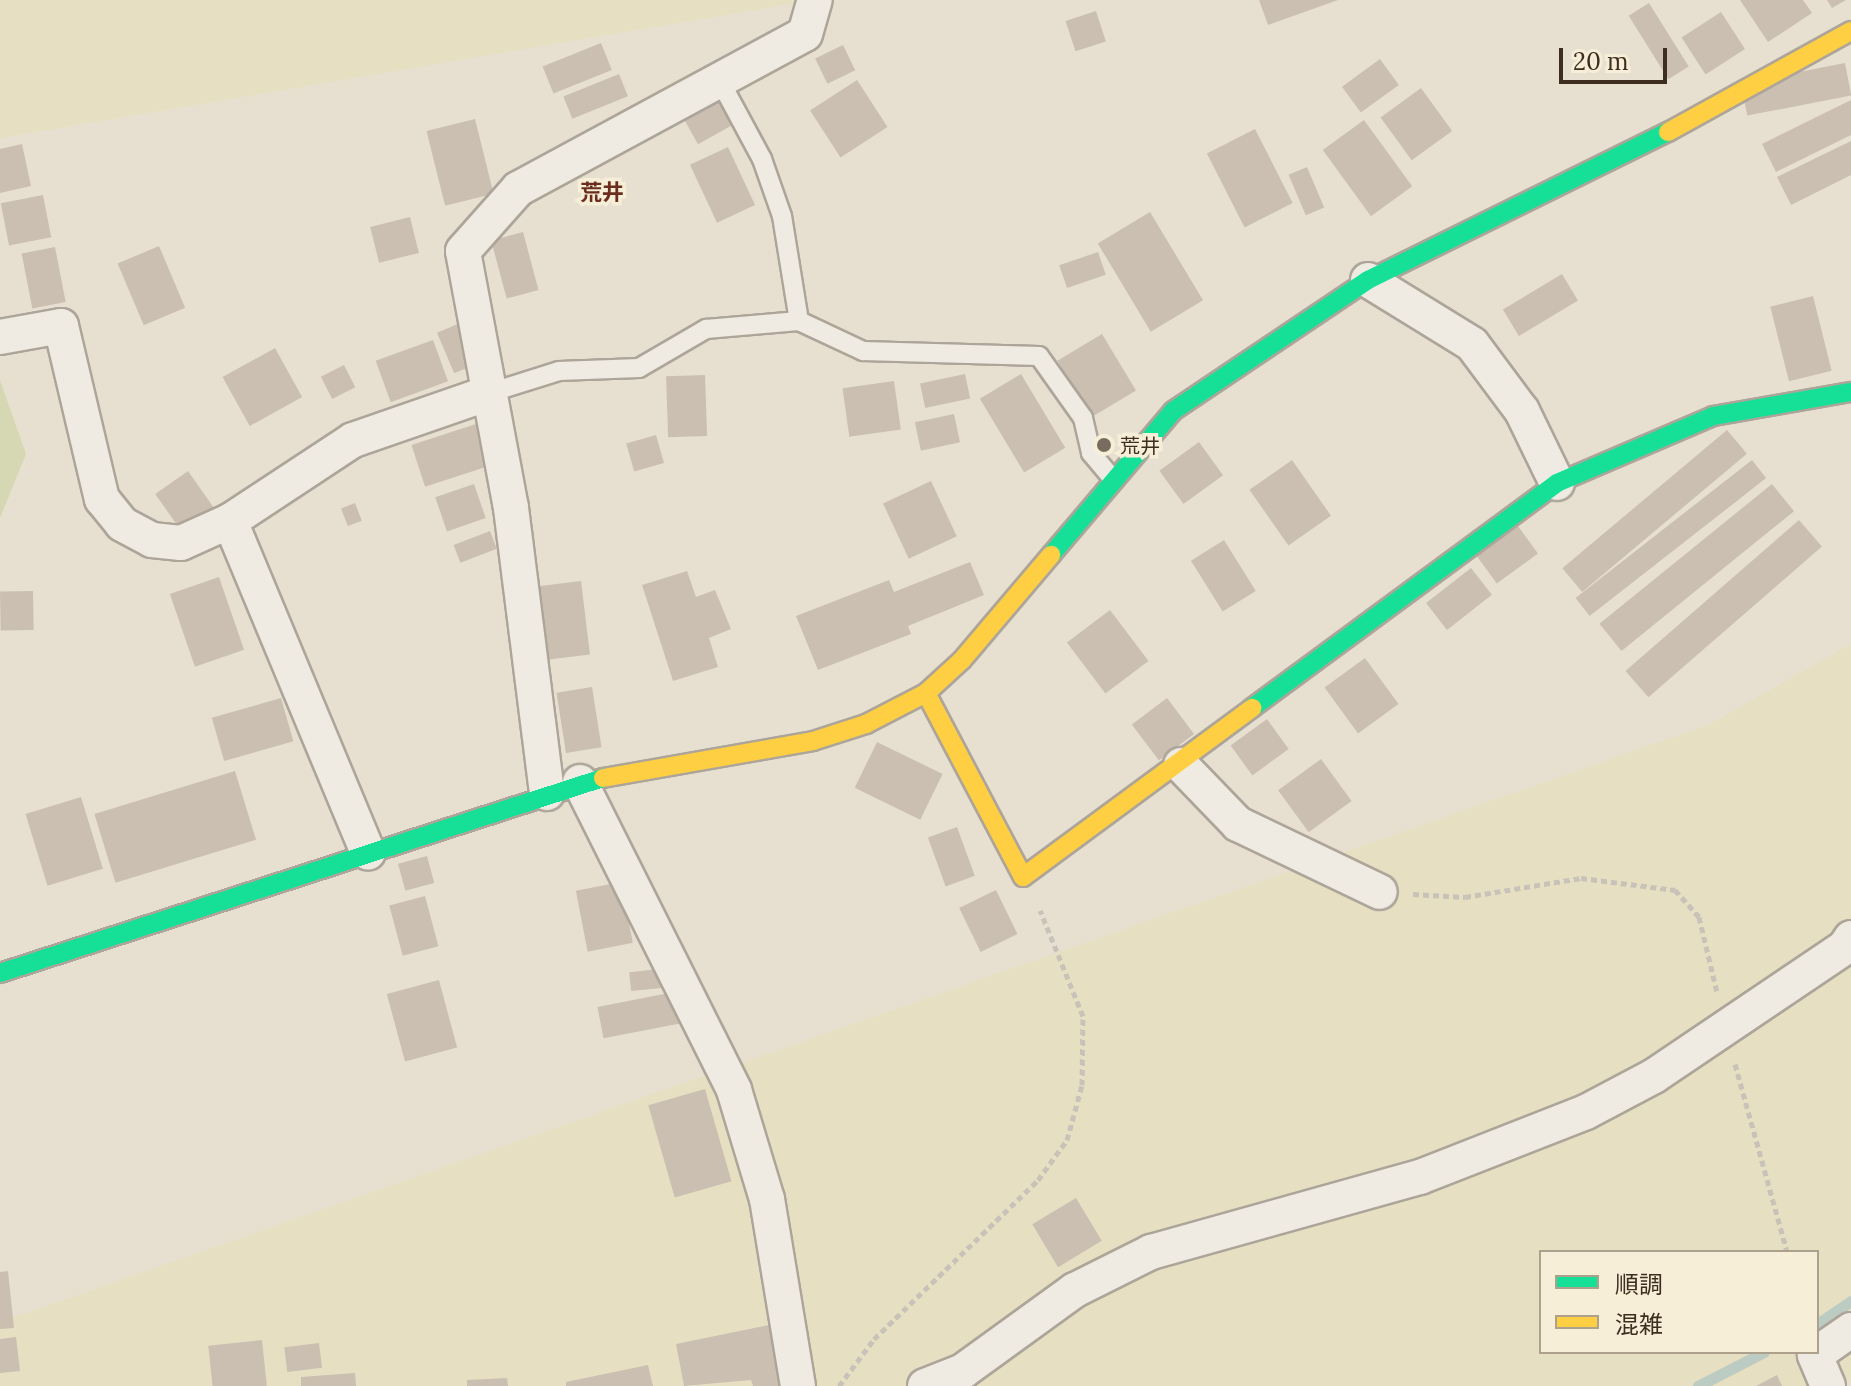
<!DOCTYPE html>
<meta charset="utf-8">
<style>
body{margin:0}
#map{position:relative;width:1851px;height:1386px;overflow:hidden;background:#e7e0d1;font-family:Lora,"Noto Sans JP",serif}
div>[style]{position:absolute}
.farmland>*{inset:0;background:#e6dfc2}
.green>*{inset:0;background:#d6d7b3}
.stream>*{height:11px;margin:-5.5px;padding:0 5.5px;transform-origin:5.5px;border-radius:5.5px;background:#bcccc2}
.building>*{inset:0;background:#cbbfb2;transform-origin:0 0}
.path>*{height:5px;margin-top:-2.5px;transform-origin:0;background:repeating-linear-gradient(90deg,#c8c2b9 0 6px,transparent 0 10px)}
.roads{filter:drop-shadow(2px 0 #ada599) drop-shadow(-2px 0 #ada599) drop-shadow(0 2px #ada599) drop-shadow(0 -2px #ada599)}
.lane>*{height:18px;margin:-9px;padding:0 9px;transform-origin:9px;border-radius:9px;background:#efebe3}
.street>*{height:34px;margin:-17px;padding:0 17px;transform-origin:17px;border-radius:17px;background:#efebe3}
.fast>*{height:18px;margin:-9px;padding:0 9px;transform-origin:9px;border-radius:9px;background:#16e098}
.slow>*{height:18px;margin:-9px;padding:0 9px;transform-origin:9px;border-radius:9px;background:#ffcf43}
.dots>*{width:22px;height:22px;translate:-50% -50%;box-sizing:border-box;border:4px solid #f7eed8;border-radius:50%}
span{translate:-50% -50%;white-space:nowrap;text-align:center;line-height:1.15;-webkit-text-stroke:7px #f7eed8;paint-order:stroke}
.poi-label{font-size:20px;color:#3d2e20}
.left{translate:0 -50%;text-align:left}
.neighbourhood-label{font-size:22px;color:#6b2e1e;font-weight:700}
.legend{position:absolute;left:1539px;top:1250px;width:280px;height:104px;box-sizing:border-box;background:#f7eed8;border:2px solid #ada18e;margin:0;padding:10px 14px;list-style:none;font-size:24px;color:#3d2e20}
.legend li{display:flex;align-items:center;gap:16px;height:40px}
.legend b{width:40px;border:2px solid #ada18e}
.scale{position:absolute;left:1559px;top:48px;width:108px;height:36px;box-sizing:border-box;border:4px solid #3d2e20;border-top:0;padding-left:10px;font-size:24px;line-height:28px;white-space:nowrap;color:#3d2e20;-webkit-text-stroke:6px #f7eed8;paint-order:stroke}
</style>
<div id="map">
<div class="farmland">
<i style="clip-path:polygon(0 0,815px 0,0 138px)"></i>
<i style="clip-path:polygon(evenodd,1851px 644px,1851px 1380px,1836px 1386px,0 1386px,0 1322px,1708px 725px,1851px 644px,1541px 1252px,1817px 1252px,1817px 1352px,1541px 1352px,1541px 1252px)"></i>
</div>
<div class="green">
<i style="clip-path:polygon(0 380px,26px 454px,0 518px)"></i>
</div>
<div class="stream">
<i style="left:1817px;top:1324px;width:41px;rotate:-34.1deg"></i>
<i style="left:1698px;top:1386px;width:74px;rotate:-27.3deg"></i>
</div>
<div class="building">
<i style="clip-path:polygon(1259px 0,1338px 0,1268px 25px)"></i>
<i style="clip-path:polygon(1740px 0,1803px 0,1812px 13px,1768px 42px)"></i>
<i style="clip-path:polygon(1827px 0,1846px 0,1832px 8px)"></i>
<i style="left:1649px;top:3px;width:75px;height:24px;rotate:58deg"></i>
<i style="left:1096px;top:11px;width:32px;height:32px;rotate:72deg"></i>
<i style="left:1721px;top:12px;width:44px;height:47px;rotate:57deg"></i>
<i style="left:601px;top:43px;width:29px;height:63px;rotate:68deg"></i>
<i style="left:843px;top:45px;width:28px;height:31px;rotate:64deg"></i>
<i style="left:1380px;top:59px;width:32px;height:47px;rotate:54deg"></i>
<i style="left:1845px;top:63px;width:33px;height:106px;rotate:79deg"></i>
<i style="left:619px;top:74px;width:24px;height:60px;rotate:68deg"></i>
<i style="left:857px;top:80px;width:56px;height:56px;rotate:57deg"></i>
<i style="left:1421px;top:88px;width:53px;height:50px;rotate:54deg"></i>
<i style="left:717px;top:96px;width:33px;height:40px;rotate:61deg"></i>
<i style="clip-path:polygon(1851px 100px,1851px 135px,1776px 172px,1762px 144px)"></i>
<i style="left:475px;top:119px;width:77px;height:50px;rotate:76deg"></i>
<i style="left:1364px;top:120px;width:82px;height:51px;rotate:54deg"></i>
<i style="left:1255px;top:129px;width:83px;height:54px;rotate:63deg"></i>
<i style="clip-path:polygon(1851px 141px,1851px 175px,1791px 205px,1777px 177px)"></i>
<i style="clip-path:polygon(22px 144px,31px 186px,0 193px,0 149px)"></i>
<i style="left:728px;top:147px;width:64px;height:42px;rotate:65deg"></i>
<i style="left:1307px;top:167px;width:44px;height:20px;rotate:67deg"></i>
<i style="left:43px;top:195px;width:43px;height:43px;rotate:79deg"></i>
<i style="left:1150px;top:212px;width:103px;height:61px;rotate:59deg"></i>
<i style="left:410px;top:217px;width:37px;height:41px;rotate:76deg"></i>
<i style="left:523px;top:232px;width:60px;height:33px;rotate:75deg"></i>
<i style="left:159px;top:246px;width:67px;height:45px;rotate:67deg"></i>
<i style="left:55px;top:247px;width:56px;height:34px;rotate:79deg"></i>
<i style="left:1098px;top:252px;width:24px;height:41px;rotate:71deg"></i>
<i style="left:1562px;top:274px;width:31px;height:69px;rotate:59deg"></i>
<i style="left:1813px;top:296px;width:77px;height:44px;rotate:76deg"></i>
<i style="left:460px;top:323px;width:44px;height:25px;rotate:67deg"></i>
<i style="left:1102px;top:334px;width:66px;height:52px;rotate:59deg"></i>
<i style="left:433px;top:340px;width:44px;height:61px;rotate:70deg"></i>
<i style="left:275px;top:348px;width:56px;height:60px;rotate:61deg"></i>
<i style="left:344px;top:365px;width:25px;height:26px;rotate:63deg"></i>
<i style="left:965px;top:374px;width:25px;height:46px;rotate:78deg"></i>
<i style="left:1021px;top:374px;width:86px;height:48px;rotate:59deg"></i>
<i style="left:705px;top:375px;width:61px;height:39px;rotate:88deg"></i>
<i style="left:894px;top:381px;width:49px;height:52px;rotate:82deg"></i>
<i style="left:954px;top:414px;width:29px;height:40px;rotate:78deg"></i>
<i style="left:479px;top:423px;width:44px;height:71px;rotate:72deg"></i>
<i style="left:1727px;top:430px;width:31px;height:215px;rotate:50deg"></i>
<i style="left:656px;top:435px;width:29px;height:31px;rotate:74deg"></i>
<i style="left:1199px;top:442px;width:41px;height:49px;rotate:54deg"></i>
<i style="left:1292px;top:460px;width:68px;height:52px;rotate:55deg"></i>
<i style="left:1752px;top:460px;width:23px;height:224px;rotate:52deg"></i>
<i style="left:188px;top:471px;width:45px;height:40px;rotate:55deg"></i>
<i style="left:931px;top:481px;width:61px;height:53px;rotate:65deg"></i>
<i style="left:474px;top:484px;width:36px;height:41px;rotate:71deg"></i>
<i style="left:1772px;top:484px;width:35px;height:222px;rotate:51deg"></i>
<i style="left:355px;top:503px;width:19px;height:15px;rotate:69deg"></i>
<i style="left:1799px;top:520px;width:35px;height:230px;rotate:49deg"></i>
<i style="left:1518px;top:526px;width:34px;height:51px;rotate:54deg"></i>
<i style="left:490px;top:531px;width:19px;height:39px;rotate:69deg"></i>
<i style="left:1224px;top:540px;width:60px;height:39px;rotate:58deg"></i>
<i style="clip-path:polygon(970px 562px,984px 595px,908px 626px,911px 634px,818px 670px,796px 616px,889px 580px,894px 592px)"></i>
<i style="left:1471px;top:568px;width:34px;height:57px;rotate:52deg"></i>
<i style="clip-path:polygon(687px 571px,696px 597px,715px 590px,731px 629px,709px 638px,718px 667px,673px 681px,642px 585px)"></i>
<i style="left:219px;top:577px;width:77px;height:52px;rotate:71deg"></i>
<i style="left:581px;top:581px;width:74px;height:43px;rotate:83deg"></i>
<i style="left:33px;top:591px;width:39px;height:33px;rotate:89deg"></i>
<i style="left:1110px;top:610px;width:64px;height:54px;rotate:53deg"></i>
<i style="left:1365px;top:658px;width:57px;height:50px;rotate:54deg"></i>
<i style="left:592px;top:687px;width:61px;height:36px;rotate:81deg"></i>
<i style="left:281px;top:698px;width:45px;height:72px;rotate:74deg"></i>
<i style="left:1167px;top:698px;width:45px;height:44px;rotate:53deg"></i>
<i style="left:1267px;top:719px;width:37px;height:45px;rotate:54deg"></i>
<i style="left:877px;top:742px;width:73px;height:51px;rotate:26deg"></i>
<i style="left:1321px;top:759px;width:52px;height:53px;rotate:54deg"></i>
<i style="left:235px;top:771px;width:72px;height:147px;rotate:73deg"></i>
<i style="left:81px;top:797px;width:75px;height:58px;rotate:73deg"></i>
<i style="left:957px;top:827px;width:52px;height:31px;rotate:70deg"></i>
<i style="left:427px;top:856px;width:28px;height:30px;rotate:75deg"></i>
<i style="left:621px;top:882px;width:62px;height:46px;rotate:79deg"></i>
<i style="left:996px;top:890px;width:49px;height:41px;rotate:64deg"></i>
<i style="left:425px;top:896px;width:52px;height:37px;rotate:75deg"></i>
<i style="left:659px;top:969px;width:19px;height:30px;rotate:84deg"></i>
<i style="left:439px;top:980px;width:70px;height:54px;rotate:75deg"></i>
<i style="left:674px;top:992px;width:32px;height:78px;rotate:79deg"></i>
<i style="left:705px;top:1089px;width:96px;height:59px;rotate:74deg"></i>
<i style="left:1076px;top:1198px;width:50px;height:51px;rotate:59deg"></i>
<i style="clip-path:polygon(8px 1271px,14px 1328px,0 1329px,0 1272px)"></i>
<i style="clip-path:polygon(769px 1325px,771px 1339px,783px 1336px,794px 1386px,753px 1386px,751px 1380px,684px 1386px,676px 1344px)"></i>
<i style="clip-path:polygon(16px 1337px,20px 1371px,0 1373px,0 1339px)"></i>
<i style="left:262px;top:1340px;width:46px;height:54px;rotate:84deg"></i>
<i style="left:319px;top:1343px;width:25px;height:35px;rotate:83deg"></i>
<i style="clip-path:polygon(648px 1365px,653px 1386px,566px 1386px,566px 1382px)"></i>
<i style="clip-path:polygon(355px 1373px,356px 1386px,301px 1386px,301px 1377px)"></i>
<i style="clip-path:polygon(1777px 1375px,1782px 1386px,1756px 1386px)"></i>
<i style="clip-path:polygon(507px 1378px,508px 1386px,467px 1386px,467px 1380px)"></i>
</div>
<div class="path">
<i style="left:1413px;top:894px;width:52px;rotate:3.3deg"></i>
<i style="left:1465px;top:897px;width:118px;rotate:-9.3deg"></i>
<i style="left:1581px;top:878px;width:95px;rotate:7.3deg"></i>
<i style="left:1675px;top:890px;width:36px;rotate:48deg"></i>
<i style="left:1699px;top:917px;width:77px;rotate:76.5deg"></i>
<i style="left:1735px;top:1064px;width:195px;rotate:74.5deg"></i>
<i style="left:839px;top:1386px;width:59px;rotate:-53.3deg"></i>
<i style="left:874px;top:1339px;width:228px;rotate:-44.1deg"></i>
<i style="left:1038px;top:1180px;width:49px;rotate:-54.1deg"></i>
<i style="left:1067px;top:1140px;width:57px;rotate:-74.7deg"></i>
<i style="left:1082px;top:1085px;width:69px;rotate:-89.2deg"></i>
<i style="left:1083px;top:1016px;width:114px;rotate:-112.1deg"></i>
</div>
<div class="roads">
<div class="lane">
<i style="left:720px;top:81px;width:89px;rotate:61.7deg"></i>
<i style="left:762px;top:159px;width:60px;rotate:70.7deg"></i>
<i style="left:782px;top:216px;width:106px;rotate:80.8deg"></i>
<i style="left:799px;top:321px;width:71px;rotate:25.1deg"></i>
<i style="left:863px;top:351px;width:176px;rotate:1.6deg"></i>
<i style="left:1039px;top:356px;width:76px;rotate:54.6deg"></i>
<i style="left:1083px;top:418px;width:36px;rotate:77deg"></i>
<i style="left:1091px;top:453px;width:35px;rotate:50deg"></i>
<i style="left:489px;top:393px;width:73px;rotate:-17.4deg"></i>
<i style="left:559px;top:371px;width:80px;rotate:-2.1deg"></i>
<i style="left:639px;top:368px;width:78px;rotate:-30.2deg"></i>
<i style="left:706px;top:329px;width:93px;rotate:-4.9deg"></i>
</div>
<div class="street">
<i style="left:1368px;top:280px;width:122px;rotate:31.6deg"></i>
<i style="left:1472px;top:344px;width:84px;rotate:53.3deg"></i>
<i style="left:1522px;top:411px;width:80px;rotate:64.1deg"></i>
<i style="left:0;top:337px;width:62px;rotate:-10.2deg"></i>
<i style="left:61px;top:326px;width:178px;rotate:76.7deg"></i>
<i style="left:102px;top:499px;width:32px;rotate:51deg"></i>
<i style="left:122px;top:524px;width:34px;rotate:28deg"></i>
<i style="left:152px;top:540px;width:29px;rotate:6deg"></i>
<i style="left:181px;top:543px;width:54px;rotate:-24.2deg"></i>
<i style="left:230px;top:521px;width:147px;rotate:-33.4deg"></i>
<i style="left:353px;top:440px;width:144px;rotate:-19.1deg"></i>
<i style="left:230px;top:521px;width:359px;rotate:67.4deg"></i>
<i style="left:1181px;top:765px;width:82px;rotate:46deg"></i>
<i style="left:1238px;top:824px;width:157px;rotate:25.6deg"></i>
<i style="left:580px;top:782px;width:344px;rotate:63.4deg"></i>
<i style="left:734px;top:1090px;width:114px;rotate:73.2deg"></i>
<i style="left:767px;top:1199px;width:190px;rotate:80.6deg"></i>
<i style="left:547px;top:793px;width:287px;rotate:-97.2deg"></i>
<i style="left:511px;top:508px;width:261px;rotate:-100.6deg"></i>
<i style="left:463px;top:251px;width:83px;rotate:-48.4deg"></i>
<i style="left:518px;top:189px;width:326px;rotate:-28.4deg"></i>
<i style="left:805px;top:34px;width:35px;rotate:-74deg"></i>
<i style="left:925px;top:1386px;width:41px;rotate:-21.5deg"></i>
<i style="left:963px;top:1371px;width:138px;rotate:-35.9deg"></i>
<i style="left:1075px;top:1290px;width:85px;rotate:-26.6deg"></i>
<i style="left:1151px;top:1252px;width:279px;rotate:-15.6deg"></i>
<i style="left:1420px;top:1177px;width:178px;rotate:-21.4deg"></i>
<i style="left:1586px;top:1112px;width:77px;rotate:-27.9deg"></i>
<i style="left:1654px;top:1076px;width:230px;rotate:-34deg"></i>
<i style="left:1845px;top:947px;width:11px;rotate:-56deg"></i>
<i style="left:1828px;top:1386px;width:34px;rotate:-113deg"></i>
<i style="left:1815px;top:1355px;width:44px;rotate:-34.8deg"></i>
</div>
<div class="fast">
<i style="left:1051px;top:555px;width:189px;rotate:-49.7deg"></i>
<i style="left:1173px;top:411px;width:235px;rotate:-33.9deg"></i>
<i style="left:1368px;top:280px;width:335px;rotate:-26.3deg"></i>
<i style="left:1252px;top:708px;width:379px;rotate:-36.4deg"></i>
<i style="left:1557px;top:483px;width:170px;rotate:-23.2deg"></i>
<i style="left:1713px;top:416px;width:140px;rotate:-9.9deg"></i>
<i style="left:0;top:973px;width:634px;rotate:-17.92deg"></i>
</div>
<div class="slow">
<i style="left:1668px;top:132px;width:209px;rotate:-28.9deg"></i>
<i style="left:926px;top:693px;width:208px;rotate:62.2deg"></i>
<i style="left:1023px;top:877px;width:285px;rotate:-36.4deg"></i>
<i style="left:603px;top:778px;width:213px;rotate:-10deg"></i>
<i style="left:813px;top:741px;width:56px;rotate:-17.8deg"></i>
<i style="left:866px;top:724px;width:68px;rotate:-27.3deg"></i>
<i style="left:926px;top:693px;width:49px;rotate:-42.5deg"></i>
<i style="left:962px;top:660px;width:138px;rotate:-49.7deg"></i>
</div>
</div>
<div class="dots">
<i style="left:1104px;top:445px;background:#786c5e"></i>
</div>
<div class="poi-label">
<span class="left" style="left:1120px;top:445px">荒井</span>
</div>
<div class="neighbourhood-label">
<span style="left:602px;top:193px">荒井</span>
</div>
<ul class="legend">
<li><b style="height:10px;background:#16e098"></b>順調</li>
<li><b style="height:10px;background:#ffcf43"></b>混雑</li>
</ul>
<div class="scale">20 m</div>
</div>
